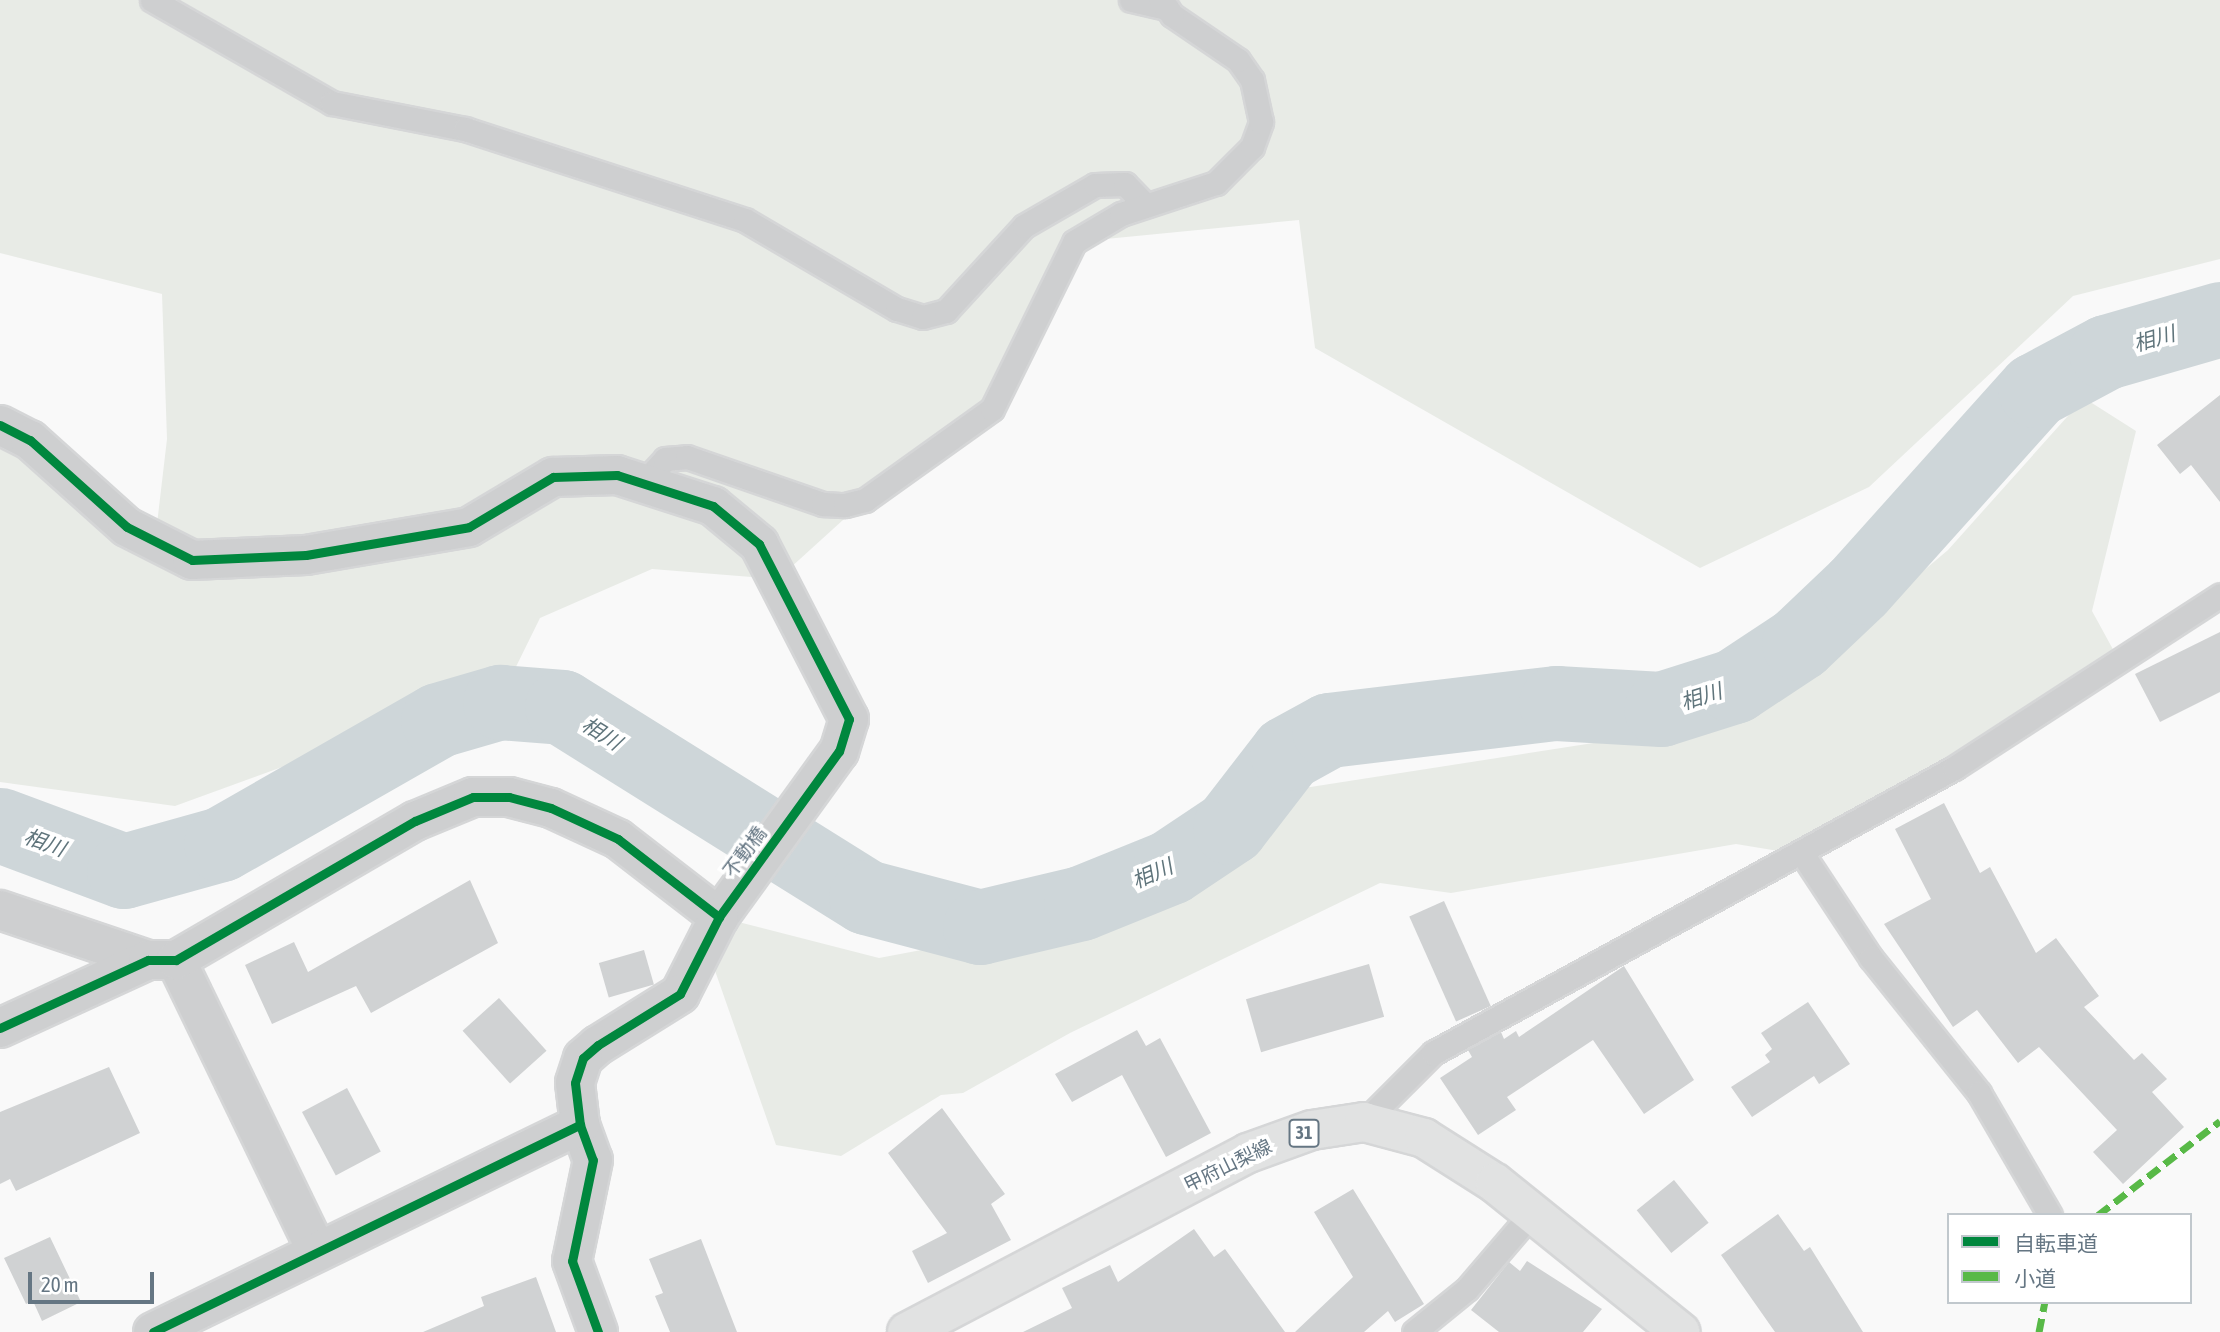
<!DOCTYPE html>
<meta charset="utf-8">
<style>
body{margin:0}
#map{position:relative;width:2220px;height:1332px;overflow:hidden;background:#f9f9f9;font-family:"Asap Condensed","Noto Sans JP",sans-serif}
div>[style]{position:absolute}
.green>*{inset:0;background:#e8ebe6}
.river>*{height:75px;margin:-37.5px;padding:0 37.5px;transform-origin:37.5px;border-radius:37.5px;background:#ced6d9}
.building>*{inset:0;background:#d0d2d3;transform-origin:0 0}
.roads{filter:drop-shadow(2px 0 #d5d6d7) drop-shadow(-2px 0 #d5d6d7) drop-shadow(0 2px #d5d6d7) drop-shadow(0 -2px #d5d6d7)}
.lane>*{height:23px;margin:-11.5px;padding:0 11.5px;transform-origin:11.5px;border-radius:11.5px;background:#cecfd0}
.street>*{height:38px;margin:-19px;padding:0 19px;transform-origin:19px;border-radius:19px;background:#cecfd0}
.primary>*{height:38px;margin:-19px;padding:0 19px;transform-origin:19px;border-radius:19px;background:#e1e2e2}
.quiet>*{height:7px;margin-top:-3.5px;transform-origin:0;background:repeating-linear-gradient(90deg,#58b947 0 14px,transparent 0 21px)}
.cycleway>*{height:9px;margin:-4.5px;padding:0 4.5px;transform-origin:4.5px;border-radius:4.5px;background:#00873e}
span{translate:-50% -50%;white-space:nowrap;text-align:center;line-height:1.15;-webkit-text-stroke:7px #fff;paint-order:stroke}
.shield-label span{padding:2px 5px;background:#fff;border:2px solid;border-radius:5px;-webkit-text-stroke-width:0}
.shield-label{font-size:18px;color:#657683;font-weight:700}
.street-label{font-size:19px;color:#657683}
.water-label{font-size:21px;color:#60757c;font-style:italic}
.legend{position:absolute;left:1947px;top:1213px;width:245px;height:91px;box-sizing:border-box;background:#fff;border:2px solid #c1c8cd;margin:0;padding:9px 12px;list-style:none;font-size:21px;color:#657683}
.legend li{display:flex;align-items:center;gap:14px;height:35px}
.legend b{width:35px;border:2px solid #c1c8cd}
.scale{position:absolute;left:28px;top:1272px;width:126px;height:32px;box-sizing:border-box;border:4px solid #657683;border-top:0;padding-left:9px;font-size:21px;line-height:24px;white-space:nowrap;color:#657683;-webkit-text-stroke:5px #fff;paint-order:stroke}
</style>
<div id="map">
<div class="green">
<i style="clip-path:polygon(0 0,2220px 0,2220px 259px,2073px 296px,1869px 487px,1700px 568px,1315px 348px,1299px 220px,1075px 242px,1001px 397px,865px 500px,778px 579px,652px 569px,540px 618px,507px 685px,175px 806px,0 782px,0 425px,155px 541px,167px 439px,162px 294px,0 253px)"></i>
<i style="clip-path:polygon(2084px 398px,2136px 431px,2092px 611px,2121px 664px,1803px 855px,1736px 844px,1451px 893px,1380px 883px,1070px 1033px,963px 1093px,941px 1095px,841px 1156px,776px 1145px,706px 945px,719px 917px,879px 958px,1075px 921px,1209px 858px,1257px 809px,1304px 788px,1748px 719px,1948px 550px)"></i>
</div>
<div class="river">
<i style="left:0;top:825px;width:132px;rotate:20.4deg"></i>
<i style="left:124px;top:871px;width:101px;rotate:-15.6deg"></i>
<i style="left:221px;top:844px;width:250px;rotate:-29.7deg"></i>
<i style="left:438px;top:720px;width:65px;rotate:-16.2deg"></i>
<i style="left:500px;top:702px;width:62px;rotate:4.6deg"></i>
<i style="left:562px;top:707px;width:358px;rotate:32deg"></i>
<i style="left:866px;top:897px;width:118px;rotate:14.7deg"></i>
<i style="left:980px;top:927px;width:104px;rotate:-13.4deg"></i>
<i style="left:1081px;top:903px;width:96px;rotate:-22deg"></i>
<i style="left:1170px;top:867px;width:72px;rotate:-33.7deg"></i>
<i style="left:1230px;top:827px;width:93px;rotate:-52.4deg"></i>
<i style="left:1287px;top:753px;width:48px;rotate:-28.7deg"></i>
<i style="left:1329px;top:730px;width:229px;rotate:-6.8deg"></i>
<i style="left:1556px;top:703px;width:105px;rotate:3.3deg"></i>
<i style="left:1661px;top:709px;width:77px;rotate:-17.5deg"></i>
<i style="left:1734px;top:686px;width:78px;rotate:-33.5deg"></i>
<i style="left:1799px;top:643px;width:81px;rotate:-43.5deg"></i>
<i style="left:1858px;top:587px;width:265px;rotate:-48.1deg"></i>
<i style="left:2035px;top:390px;width:81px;rotate:-28.2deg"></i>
<i style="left:2106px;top:352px;width:119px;rotate:-16.1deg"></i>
</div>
<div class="building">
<i style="clip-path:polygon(2220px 395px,2220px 502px,2191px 465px,2180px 474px,2157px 445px)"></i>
<i style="clip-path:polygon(2220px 632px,2220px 692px,2160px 722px,2135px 674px)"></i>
<i style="clip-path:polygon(1944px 803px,1980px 873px,1990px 867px,2036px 953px,2056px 938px,2099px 996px,2084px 1007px,2134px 1060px,2142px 1053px,2167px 1079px,2152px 1092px,2184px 1127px,2123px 1184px,2093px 1152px,2117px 1130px,2039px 1047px,2018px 1063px,1977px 1010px,1953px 1027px,1884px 924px,1931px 899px,1895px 829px)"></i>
<i style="clip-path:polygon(470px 880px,498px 943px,371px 1013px,356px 986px,272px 1024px,245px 965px,294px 942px,308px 972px)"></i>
<i style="left:1444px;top:901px;width:115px;height:38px;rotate:66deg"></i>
<i style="left:644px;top:950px;width:36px;height:47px;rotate:74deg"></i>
<i style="left:1369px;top:964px;width:55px;height:128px;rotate:74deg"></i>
<i style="clip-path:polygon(1624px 966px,1694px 1080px,1644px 1114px,1593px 1040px,1507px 1097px,1516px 1110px,1478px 1135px,1440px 1078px,1472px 1057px,1468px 1050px,1501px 1032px,1504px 1039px,1516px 1031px,1519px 1037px)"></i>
<i style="left:499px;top:998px;width:71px;height:49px;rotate:48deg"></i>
<i style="clip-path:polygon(1808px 1002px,1850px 1064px,1819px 1084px,1814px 1076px,1752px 1117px,1731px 1087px,1770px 1062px,1765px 1055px,1772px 1049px,1761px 1033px)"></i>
<i style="clip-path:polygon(1137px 1030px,1146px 1046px,1160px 1038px,1211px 1133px,1166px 1157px,1122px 1075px,1072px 1102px,1055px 1074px)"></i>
<i style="clip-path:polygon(109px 1067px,140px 1133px,16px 1191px,10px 1179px,0 1184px,0 1112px)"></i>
<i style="left:347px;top:1088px;width:72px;height:51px;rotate:62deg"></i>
<i style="clip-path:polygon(942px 1108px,1005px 1194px,991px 1204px,1011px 1240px,928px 1283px,912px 1251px,947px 1233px,888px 1153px)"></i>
<i style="left:1674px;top:1180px;width:55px;height:48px;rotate:51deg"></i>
<i style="clip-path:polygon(1353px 1189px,1424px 1304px,1395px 1322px,1388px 1311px,1364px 1332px,1295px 1332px,1353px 1277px,1314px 1212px)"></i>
<i style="clip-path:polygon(1778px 1214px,1804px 1251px,1810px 1247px,1863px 1332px,1775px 1332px,1721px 1255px)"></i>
<i style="clip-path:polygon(1194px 1229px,1214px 1257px,1225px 1249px,1285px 1332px,1023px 1332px,1072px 1308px,1062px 1288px,1110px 1265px,1118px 1282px)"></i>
<i style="clip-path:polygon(50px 1237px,81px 1302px,42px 1321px,33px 1301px,26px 1304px,4px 1258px)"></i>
<i style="clip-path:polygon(701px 1239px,737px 1332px,670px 1332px,655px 1296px,663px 1293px,649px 1259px)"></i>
<i style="clip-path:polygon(1527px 1261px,1602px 1309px,1583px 1332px,1499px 1332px,1471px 1310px,1509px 1262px,1520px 1271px)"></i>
<i style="clip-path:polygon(536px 1277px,556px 1332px,423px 1332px,484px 1306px,481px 1297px)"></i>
</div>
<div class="roads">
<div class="lane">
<i style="left:152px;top:0;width:207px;rotate:29.8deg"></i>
<i style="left:332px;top:103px;width:136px;rotate:11.1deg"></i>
<i style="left:465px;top:129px;width:294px;rotate:18deg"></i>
<i style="left:745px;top:220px;width:176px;rotate:30.4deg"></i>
<i style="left:897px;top:309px;width:27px;rotate:17deg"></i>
<i style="left:923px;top:317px;width:24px;rotate:-15deg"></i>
<i style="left:946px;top:311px;width:115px;rotate:-47.5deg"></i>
<i style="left:1024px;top:226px;width:82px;rotate:-30deg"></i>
<i style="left:1095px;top:185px;width:30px;rotate:-2deg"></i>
<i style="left:1125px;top:184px;width:30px;rotate:46deg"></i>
<i style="left:1131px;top:0;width:37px;rotate:13deg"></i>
<i style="left:642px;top:484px;width:34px;rotate:-47deg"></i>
<i style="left:665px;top:459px;width:22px;rotate:-5deg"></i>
<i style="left:687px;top:457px;width:144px;rotate:19.1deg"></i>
<i style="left:823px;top:504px;width:22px;rotate:3deg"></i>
<i style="left:845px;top:505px;width:21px;rotate:-14deg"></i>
<i style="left:865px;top:500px;width:156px;rotate:-35.6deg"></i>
<i style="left:992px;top:409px;width:186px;rotate:-63.8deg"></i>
<i style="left:1074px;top:242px;width:55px;rotate:-30.8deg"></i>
<i style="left:1121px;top:214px;width:100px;rotate:-18.1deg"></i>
<i style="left:1216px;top:183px;width:51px;rotate:-45deg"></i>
<i style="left:1252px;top:147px;width:27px;rotate:-70deg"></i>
<i style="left:1261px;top:122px;width:43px;rotate:-102.1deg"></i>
<i style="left:1252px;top:80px;width:24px;rotate:-125deg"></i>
<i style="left:1238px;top:60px;width:80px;rotate:-145.7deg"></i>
<i style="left:1172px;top:15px;width:19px;rotate:-126deg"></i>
<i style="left:1803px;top:855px;width:123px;rotate:56.6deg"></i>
<i style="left:1871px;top:958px;width:173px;rotate:51.3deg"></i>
<i style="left:1979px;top:1093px;width:141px;rotate:59.8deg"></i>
<i style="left:1364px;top:1122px;width:98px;rotate:-45deg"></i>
<i style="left:1433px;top:1053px;width:594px;rotate:-28.68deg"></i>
<i style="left:1954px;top:768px;width:317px;rotate:-33deg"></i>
<i style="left:1414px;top:1332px;width:68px;rotate:-39.1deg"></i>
<i style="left:1467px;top:1289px;width:100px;rotate:-49.5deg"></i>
</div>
<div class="street">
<i style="left:0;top:425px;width:34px;rotate:27deg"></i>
<i style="left:30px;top:440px;width:130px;rotate:41.9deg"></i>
<i style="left:127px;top:527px;width:73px;rotate:26.9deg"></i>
<i style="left:192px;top:560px;width:114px;rotate:-2.5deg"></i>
<i style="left:306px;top:555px;width:165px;rotate:-9.7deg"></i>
<i style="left:469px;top:527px;width:98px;rotate:-30.8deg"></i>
<i style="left:553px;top:477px;width:64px;rotate:-1.8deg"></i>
<i style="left:617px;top:475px;width:101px;rotate:17.9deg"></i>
<i style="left:713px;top:506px;width:60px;rotate:39.6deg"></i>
<i style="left:759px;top:544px;width:197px;rotate:62.8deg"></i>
<i style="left:849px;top:719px;width:34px;rotate:107deg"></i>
<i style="left:839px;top:751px;width:205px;rotate:125.9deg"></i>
<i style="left:0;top:910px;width:156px;rotate:18.7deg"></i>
<i style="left:176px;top:960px;width:324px;rotate:64.2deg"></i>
<i style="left:0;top:1028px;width:163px;rotate:-24.7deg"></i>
<i style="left:148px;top:960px;width:28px"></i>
<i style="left:176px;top:960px;width:276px;rotate:-30.2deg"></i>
<i style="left:415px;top:821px;width:63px;rotate:-22.5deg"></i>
<i style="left:473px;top:797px;width:36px"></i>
<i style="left:509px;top:797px;width:43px;rotate:14.7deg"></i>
<i style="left:551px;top:808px;width:74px;rotate:24.8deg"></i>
<i style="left:618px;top:839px;width:128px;rotate:37.7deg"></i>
<i style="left:719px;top:917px;width:86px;rotate:116.9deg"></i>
<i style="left:680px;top:994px;width:97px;rotate:148.1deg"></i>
<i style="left:598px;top:1045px;width:20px;rotate:139deg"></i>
<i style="left:583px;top:1058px;width:26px;rotate:108deg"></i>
<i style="left:575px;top:1083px;width:42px;rotate:83.2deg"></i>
<i style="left:580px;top:1125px;width:37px;rotate:70deg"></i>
<i style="left:593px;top:1160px;width:103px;rotate:101.7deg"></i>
<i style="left:572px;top:1261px;width:76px;rotate:69.9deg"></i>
<i style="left:153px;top:1332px;width:475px;rotate:-25.9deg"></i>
</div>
<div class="primary">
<i style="left:907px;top:1332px;width:385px;rotate:-27.7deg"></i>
<i style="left:1248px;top:1153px;width:68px;rotate:-19.8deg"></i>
<i style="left:1312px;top:1130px;width:53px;rotate:-8.7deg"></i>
<i style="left:1364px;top:1122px;width:62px;rotate:14.9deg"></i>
<i style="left:1424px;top:1138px;width:84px;rotate:32.4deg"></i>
<i style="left:1495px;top:1183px;width:238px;rotate:38.8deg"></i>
</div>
</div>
<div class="quiet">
<i style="left:2098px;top:1215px;width:154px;rotate:-37.6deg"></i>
<i style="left:2039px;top:1332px;width:31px;rotate:-79deg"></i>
</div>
<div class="cycleway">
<i style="left:0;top:425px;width:34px;rotate:27deg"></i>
<i style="left:30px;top:440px;width:130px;rotate:41.9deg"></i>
<i style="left:127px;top:527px;width:73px;rotate:26.9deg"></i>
<i style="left:192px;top:560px;width:114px;rotate:-2.5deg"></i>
<i style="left:306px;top:555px;width:165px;rotate:-9.7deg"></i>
<i style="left:469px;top:527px;width:98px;rotate:-30.8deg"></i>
<i style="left:553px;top:477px;width:64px;rotate:-1.8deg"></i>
<i style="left:617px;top:475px;width:101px;rotate:17.9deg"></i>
<i style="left:713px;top:506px;width:60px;rotate:39.6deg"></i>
<i style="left:759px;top:544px;width:197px;rotate:62.8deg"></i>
<i style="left:849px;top:719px;width:34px;rotate:107deg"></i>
<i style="left:839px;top:751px;width:205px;rotate:125.9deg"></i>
<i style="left:0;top:1028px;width:163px;rotate:-24.7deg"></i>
<i style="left:148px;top:960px;width:28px"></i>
<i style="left:176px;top:960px;width:276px;rotate:-30.2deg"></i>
<i style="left:415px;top:821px;width:63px;rotate:-22.5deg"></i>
<i style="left:473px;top:797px;width:36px"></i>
<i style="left:509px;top:797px;width:43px;rotate:14.7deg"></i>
<i style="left:551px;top:808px;width:74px;rotate:24.8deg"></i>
<i style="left:618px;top:839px;width:128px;rotate:37.7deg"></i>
<i style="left:719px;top:917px;width:86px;rotate:116.9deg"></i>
<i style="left:680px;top:994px;width:97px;rotate:148.1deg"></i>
<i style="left:598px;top:1045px;width:20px;rotate:139deg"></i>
<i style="left:583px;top:1058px;width:26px;rotate:108deg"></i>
<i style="left:575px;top:1083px;width:42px;rotate:83.2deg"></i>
<i style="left:580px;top:1125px;width:37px;rotate:70deg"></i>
<i style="left:593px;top:1160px;width:103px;rotate:101.7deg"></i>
<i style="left:572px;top:1261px;width:76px;rotate:69.9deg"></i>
<i style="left:153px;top:1332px;width:475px;rotate:-25.9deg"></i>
</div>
<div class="shield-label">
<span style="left:1304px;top:1133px">31</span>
</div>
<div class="street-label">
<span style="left:745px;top:852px;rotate:-53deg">不動橋</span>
<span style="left:1228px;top:1166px;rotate:-26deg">甲府山梨線</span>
</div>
<div class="water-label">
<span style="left:2154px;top:338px;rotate:-16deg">相川</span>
<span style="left:1701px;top:696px;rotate:-18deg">相川</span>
<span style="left:602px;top:733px;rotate:32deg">相川</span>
<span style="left:45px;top:842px;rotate:20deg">相川</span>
<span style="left:1152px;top:873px;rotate:-24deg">相川</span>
</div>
<ul class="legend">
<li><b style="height:9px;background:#00873e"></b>自転車道</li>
<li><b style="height:9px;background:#58b947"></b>小道</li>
</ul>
<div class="scale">20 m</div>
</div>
